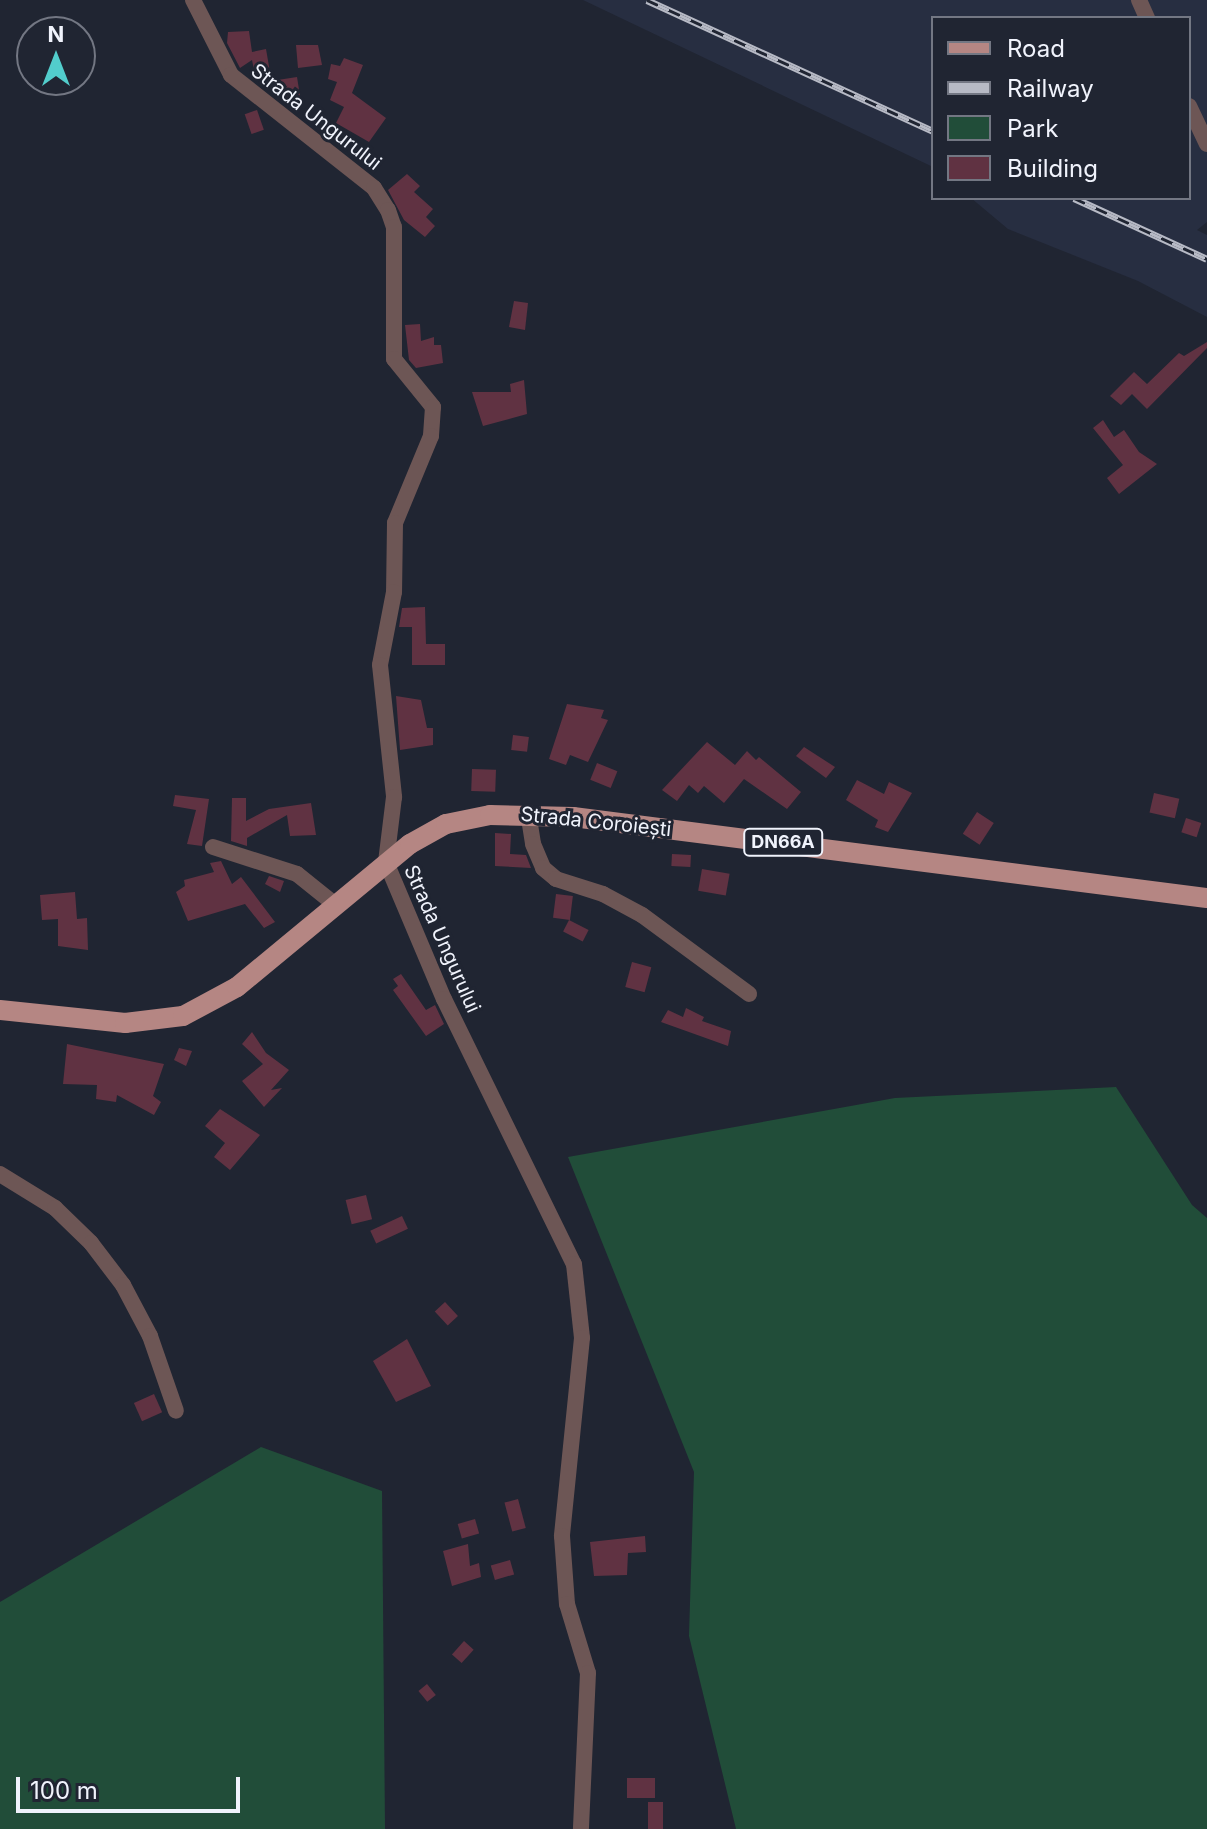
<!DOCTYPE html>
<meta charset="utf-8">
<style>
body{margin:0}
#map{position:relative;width:1207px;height:1829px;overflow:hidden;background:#202532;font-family:Inter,sans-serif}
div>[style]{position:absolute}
.built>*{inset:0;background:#272e41}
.green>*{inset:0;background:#214d39}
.building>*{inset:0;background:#603242;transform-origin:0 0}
.minor>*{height:16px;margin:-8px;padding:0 8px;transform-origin:8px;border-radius:8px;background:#6d5655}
.major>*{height:20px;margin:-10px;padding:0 10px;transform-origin:10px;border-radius:10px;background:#b58683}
.rail>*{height:7px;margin-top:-3.5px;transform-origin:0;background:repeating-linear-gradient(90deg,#202532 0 12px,#b7bac5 0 24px);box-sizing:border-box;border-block:2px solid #b7bac5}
span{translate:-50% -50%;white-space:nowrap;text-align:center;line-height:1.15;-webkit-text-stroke:6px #202532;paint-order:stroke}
.shield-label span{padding:2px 6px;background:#202532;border:2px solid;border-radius:6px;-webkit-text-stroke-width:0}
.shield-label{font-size:18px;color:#f0f3fc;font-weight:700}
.street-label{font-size:20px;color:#f0f3fc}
.legend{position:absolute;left:931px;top:16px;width:260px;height:184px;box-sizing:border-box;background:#202532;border:2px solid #737783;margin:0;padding:10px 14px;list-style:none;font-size:24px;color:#f0f3fc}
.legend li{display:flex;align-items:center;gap:16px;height:40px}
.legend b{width:40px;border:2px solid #737783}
.north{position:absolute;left:16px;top:16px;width:80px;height:80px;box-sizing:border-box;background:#202532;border:2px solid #737783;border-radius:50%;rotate:0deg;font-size:22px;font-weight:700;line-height:32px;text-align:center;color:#f0f3fc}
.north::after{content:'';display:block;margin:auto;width:28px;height:36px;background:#52cdcc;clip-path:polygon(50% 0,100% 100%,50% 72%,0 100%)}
.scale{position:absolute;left:16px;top:1777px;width:224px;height:36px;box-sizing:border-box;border:4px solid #f0f3fc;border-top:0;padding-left:10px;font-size:24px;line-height:28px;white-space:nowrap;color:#f0f3fc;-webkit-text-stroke:6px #202532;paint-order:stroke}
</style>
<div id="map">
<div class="built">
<i style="clip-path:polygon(583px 0,1207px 0,1207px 222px,1197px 230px,1207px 235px,1207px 317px,1138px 281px,1008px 229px,971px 198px,1189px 198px,1189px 18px,933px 18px,933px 167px)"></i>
</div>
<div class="green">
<i style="clip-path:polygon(1116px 1087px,1192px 1205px,1207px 1218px,1207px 1829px,736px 1829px,689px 1636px,694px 1472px,568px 1157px,895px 1098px)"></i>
<i style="clip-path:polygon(261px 1447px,382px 1491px,385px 1829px,0 1829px,0 1602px)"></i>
</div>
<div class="building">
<i style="clip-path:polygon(249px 31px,252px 52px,266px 49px,270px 72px,255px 75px,252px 60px,240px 68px,227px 43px,228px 32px)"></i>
<i style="clip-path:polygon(296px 45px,318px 45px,322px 65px,298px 68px)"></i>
<i style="clip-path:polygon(344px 58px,363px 65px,352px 93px,386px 118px,369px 142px,336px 123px,344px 107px,330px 100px,337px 82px,328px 79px,331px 64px,340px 66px)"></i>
<i style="left:297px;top:77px;width:19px;height:23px;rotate:81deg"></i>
<i style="left:257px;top:110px;width:21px;height:13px;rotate:71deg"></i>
<i style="clip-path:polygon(407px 174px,420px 186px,414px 192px,433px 209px,426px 217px,435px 226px,425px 237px,404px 220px,388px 190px)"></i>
<i style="clip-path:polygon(514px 301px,528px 303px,525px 330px,509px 327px)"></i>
<i style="clip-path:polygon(420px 324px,421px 341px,434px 337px,434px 345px,441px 345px,443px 363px,416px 368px,409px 360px,405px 325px)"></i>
<i style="clip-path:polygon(1207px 342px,1207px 348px,1147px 409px,1132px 394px,1121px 405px,1110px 396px,1134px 372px,1147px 384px,1179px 353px,1184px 356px)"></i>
<i style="clip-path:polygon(524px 380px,527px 414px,483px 426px,472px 392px,511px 392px,510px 384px)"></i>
<i style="clip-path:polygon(1103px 420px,1114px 437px,1124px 430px,1139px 452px,1157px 464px,1119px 494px,1107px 478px,1123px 465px,1093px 428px)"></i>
<i style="clip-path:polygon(425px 607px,426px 644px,445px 644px,445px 665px,412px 665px,412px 627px,399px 627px,402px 608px)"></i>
<i style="clip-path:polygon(396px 696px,421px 700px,427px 728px,433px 728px,433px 745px,400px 750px)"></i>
<i style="clip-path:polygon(567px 704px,604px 710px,601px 718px,608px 720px,588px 762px,570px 755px,566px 765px,549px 759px)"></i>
<i style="left:513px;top:735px;width:16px;height:15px;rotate:7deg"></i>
<i style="clip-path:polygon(707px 742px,735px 765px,747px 751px,756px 760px,759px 757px,801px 792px,787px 809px,744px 779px,724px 803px,704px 786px,698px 793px,689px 785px,677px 801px,662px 790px)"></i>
<i style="clip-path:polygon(804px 747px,835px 767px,826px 778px,796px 756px)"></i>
<i style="left:597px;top:763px;width:22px;height:18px;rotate:22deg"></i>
<i style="left:472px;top:769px;width:24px;height:22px;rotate:2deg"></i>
<i style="clip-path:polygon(857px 780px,884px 794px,889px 782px,912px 793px,888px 832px,875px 827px,878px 820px,846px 800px)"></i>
<i style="left:1154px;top:793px;width:26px;height:20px;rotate:13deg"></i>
<i style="clip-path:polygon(175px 795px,209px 799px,202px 846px,187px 844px,196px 810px,173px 806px)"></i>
<i style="clip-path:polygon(232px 798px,246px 798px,246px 821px,269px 809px,311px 803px,316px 835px,290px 836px,287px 815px,247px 838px,247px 846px,231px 841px)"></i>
<i style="left:977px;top:812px;width:20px;height:26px;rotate:33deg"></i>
<i style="left:1186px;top:818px;width:16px;height:15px;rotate:18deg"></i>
<i style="clip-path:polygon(495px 833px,511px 834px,510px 854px,526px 855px,531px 868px,495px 866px)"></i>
<i style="left:672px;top:854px;width:19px;height:12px;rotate:3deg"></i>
<i style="clip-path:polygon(221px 861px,232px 884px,241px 877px,275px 922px,264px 928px,245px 904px,188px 921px,176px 892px,185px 886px,184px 880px,214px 872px,210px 863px)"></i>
<i style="left:702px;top:869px;width:28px;height:22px;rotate:10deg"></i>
<i style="clip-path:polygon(269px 876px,284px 881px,280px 892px,265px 884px)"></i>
<i style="clip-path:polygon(75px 892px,77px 919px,87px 918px,88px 950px,58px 946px,58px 919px,42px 920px,40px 895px)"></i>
<i style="left:556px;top:894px;width:17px;height:24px;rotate:7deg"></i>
<i style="left:569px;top:920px;width:22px;height:13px;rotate:27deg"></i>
<i style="left:632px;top:962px;width:20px;height:26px;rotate:15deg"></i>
<i style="clip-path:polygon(401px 974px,426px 1010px,435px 1005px,444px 1024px,426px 1036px,393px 990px,398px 986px,393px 979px)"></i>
<i style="clip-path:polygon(686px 1008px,704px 1017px,702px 1021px,731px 1031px,728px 1046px,661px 1022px,668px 1010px,683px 1017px)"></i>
<i style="clip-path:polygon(252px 1032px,266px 1053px,289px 1070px,271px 1090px,282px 1088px,264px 1107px,242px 1081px,263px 1064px,242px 1044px)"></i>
<i style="clip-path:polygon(67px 1044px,164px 1064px,153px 1096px,161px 1102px,154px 1115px,117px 1095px,116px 1102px,96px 1099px,97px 1085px,63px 1084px)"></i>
<i style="clip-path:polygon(179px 1048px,192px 1051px,186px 1066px,174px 1060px)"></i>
<i style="clip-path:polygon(220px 1109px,260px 1135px,230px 1170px,214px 1157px,225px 1143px,205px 1126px)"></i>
<i style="left:366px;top:1195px;width:25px;height:21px;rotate:76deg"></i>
<i style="left:402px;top:1216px;width:14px;height:35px;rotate:65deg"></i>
<i style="left:445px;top:1302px;width:19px;height:14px;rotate:47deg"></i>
<i style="clip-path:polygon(407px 1339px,431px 1386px,396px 1402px,373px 1361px)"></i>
<i style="left:154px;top:1394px;width:20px;height:22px;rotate:66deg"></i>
<i style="left:518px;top:1499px;width:30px;height:14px;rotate:75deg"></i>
<i style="left:475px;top:1519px;width:15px;height:18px;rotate:74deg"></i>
<i style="clip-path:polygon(645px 1536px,646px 1552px,628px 1553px,627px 1575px,594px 1576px,590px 1542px)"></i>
<i style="clip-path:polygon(468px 1544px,470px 1566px,479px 1563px,481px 1577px,452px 1586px,443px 1551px)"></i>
<i style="left:510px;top:1560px;width:15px;height:20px;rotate:74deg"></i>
<i style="left:464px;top:1641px;width:13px;height:18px;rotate:42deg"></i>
<i style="left:427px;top:1684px;width:14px;height:11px;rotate:51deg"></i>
<i style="left:655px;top:1778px;width:20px;height:28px;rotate:90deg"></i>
<i style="left:648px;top:1802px;width:15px;height:27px"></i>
</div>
<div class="minor">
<i style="left:193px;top:0;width:84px;rotate:63.1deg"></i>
<i style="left:231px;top:75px;width:182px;rotate:38.3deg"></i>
<i style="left:374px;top:188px;width:26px;rotate:58deg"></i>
<i style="left:388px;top:210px;width:18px;rotate:71deg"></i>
<i style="left:394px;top:227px;width:132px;rotate:90deg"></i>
<i style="left:394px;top:359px;width:62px;rotate:50.9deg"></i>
<i style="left:433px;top:407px;width:29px;rotate:94deg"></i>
<i style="left:431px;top:436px;width:94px;rotate:112.5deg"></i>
<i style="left:395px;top:523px;width:69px;rotate:90.8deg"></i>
<i style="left:394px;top:592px;width:74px;rotate:100.9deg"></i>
<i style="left:380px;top:665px;width:133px;rotate:83.9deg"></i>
<i style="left:394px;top:797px;width:65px;rotate:97deg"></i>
<i style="left:386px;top:862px;width:149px;rotate:67.1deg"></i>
<i style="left:444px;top:999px;width:295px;rotate:63.9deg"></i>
<i style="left:574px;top:1264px;width:74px;rotate:83.8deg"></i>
<i style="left:582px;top:1338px;width:199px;rotate:95.8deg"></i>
<i style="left:562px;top:1536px;width:68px;rotate:85.8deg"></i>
<i style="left:567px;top:1604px;width:72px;rotate:73.1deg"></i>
<i style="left:588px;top:1673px;width:156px;rotate:92.6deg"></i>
<i style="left:1139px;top:0;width:20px;rotate:66deg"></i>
<i style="left:1189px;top:106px;width:42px;rotate:64.7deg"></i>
<i style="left:528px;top:812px;width:32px;rotate:81deg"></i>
<i style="left:533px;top:844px;width:26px;rotate:67deg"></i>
<i style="left:543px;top:868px;width:17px;rotate:40deg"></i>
<i style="left:556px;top:879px;width:49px;rotate:17.7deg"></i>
<i style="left:603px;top:894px;width:44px;rotate:28.3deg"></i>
<i style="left:642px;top:915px;width:133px;rotate:36.4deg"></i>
<i style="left:213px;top:847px;width:88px;rotate:17.8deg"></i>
<i style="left:297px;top:874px;width:51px;rotate:38.7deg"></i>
<i style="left:0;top:1174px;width:65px;rotate:31.7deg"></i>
<i style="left:55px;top:1208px;width:50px;rotate:44.2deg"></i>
<i style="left:91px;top:1243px;width:53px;rotate:52.7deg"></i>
<i style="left:123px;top:1285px;width:58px;rotate:62.1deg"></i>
<i style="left:150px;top:1336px;width:79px;rotate:70.9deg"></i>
</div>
<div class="major">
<i style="left:0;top:1010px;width:126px;rotate:5.9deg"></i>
<i style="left:125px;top:1023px;width:58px;rotate:-6.9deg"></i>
<i style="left:183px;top:1016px;width:61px;rotate:-28.2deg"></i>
<i style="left:237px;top:987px;width:224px;rotate:-39.6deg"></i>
<i style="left:410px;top:844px;width:41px;rotate:-29.1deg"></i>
<i style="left:446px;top:824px;width:45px;rotate:-11.6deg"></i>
<i style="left:490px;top:815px;width:83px;rotate:1.4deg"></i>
<i style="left:573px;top:817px;width:639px;rotate:7.28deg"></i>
</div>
<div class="rail">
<i style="left:647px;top:0;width:315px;rotate:24.6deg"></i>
<i style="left:1074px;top:198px;width:146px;rotate:24.6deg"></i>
</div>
<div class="shield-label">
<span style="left:783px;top:842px">DN66A</span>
</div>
<div class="street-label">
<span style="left:316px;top:117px;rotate:38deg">Strada Ungurului</span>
<span style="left:596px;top:822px;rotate:6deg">Strada Coroiești</span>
<span style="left:442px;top:939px;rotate:66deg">Strada Ungurului</span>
</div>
<ul class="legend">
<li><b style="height:10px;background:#b58683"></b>Road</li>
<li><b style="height:10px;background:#b7bac5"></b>Railway</li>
<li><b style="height:22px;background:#214d39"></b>Park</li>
<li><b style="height:22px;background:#603242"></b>Building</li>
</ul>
<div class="north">N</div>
<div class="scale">100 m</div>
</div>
